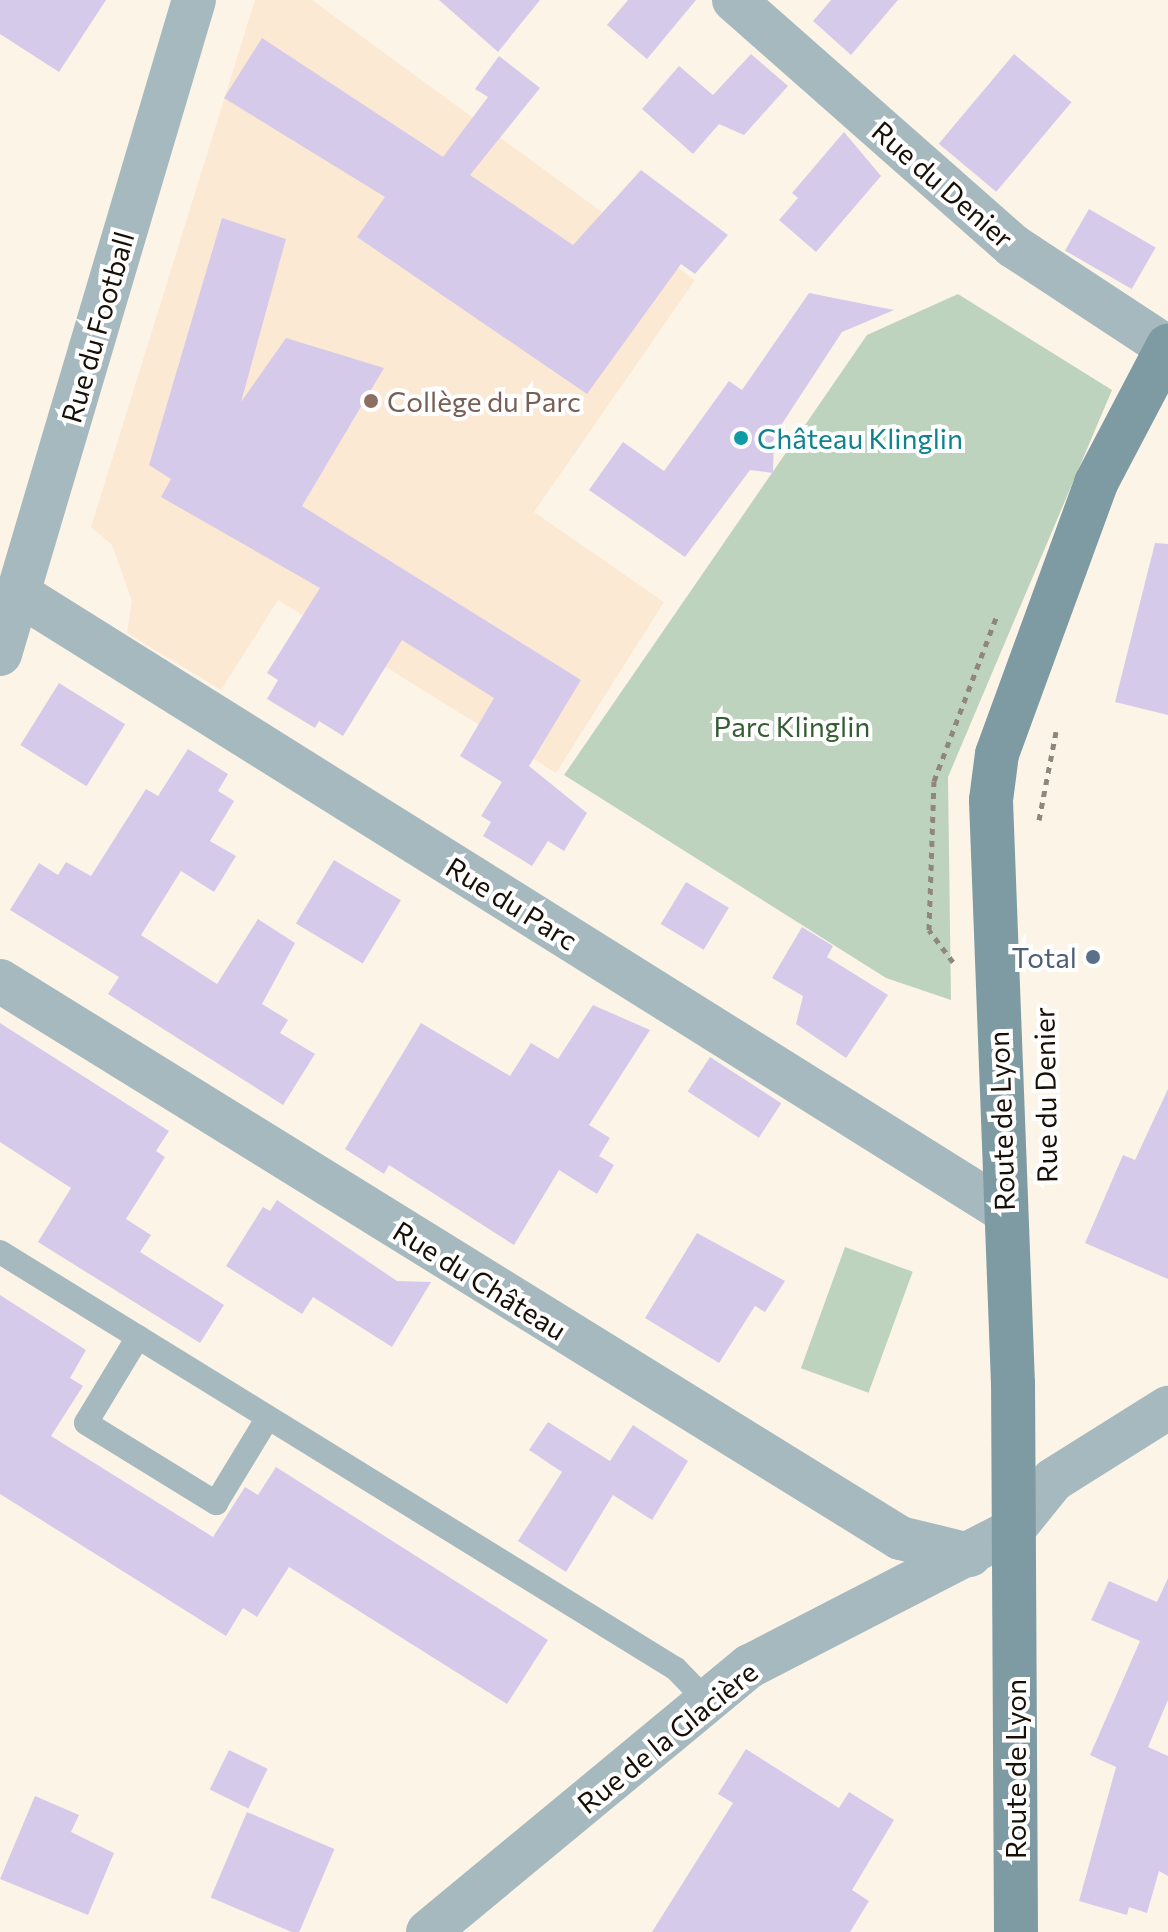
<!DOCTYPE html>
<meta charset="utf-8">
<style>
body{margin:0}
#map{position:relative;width:1168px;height:1932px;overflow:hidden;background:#fdf4e8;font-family:Commissioner,sans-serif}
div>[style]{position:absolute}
.built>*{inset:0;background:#fbe9d3}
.green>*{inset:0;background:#bed3bd;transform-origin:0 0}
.building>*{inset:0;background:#d6caeb;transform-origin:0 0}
.path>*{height:5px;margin-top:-2.5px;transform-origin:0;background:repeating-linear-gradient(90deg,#8f877c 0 6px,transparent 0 12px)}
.lane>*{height:24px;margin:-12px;padding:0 12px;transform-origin:12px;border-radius:12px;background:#a5b9bf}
.street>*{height:44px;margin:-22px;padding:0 22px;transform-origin:22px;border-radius:22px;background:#a5b9bf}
.secondary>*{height:44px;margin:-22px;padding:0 22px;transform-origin:22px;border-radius:22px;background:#7e9ba4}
.dots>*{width:22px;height:22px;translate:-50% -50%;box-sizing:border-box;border:4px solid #fff;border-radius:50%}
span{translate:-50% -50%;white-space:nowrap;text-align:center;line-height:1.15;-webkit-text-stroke:8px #fff;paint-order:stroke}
.street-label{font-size:28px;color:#181006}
.education-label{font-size:28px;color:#785e54}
.left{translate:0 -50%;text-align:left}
.culture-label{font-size:28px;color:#0d838f}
.park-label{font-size:28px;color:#355d33}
.service-label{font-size:28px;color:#4e5e75}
.right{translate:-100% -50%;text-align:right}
</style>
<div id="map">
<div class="built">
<i style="clip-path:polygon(255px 0,312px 0,695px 280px,534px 512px,664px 602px,556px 773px,278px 600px,221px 690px,127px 633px,132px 601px,112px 545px,91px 527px)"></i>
</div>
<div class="green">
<i style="clip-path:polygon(958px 294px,1112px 390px,948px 777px,951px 1000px,886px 978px,564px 775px,867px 335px)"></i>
<i style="left:845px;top:1247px;width:72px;height:129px;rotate:20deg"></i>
</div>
<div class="building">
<i style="clip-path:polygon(0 0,106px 0,59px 72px,0 34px)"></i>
<i style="clip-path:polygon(439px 0,540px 0,498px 52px)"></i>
<i style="clip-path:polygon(628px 0,696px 0,647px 59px,607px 25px)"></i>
<i style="clip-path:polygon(831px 0,898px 0,851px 55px,813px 21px)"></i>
<i style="clip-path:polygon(262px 38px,443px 157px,488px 97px,475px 89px,499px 56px,540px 88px,470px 175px,573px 245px,641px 170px,728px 235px,695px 274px,681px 264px,587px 394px,357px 237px,385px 197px,224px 98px)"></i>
<i style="clip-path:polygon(751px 54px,788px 86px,744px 135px,719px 124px,693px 154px,642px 109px,679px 66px,713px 95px)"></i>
<i style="left:1014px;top:54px;width:75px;height:117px;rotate:40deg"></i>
<i style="clip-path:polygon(844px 132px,881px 176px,816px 252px,779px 220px,798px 198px,792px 193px)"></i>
<i style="left:1089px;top:209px;width:77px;height:48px;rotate:30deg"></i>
<i style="clip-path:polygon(222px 218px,286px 239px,241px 402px,286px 338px,384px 368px,302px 506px,581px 680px,529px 766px,587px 813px,564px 851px,548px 841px,532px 866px,483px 836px,491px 822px,481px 816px,502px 782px,460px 756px,494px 698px,402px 640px,343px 736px,319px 721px,315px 728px,267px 699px,278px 680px,267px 673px,320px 588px,161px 497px,171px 479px,149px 465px)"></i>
<i style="clip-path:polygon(809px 293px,894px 310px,842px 332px,774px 436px,773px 473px,750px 470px,685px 557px,589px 490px,623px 442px,664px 471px,729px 381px,742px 390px)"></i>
<i style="clip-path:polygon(1155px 543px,1168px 544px,1168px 715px,1115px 702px)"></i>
<i style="left:59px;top:683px;width:78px;height:73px;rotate:32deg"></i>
<i style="clip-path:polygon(188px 749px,228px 774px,218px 791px,234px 801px,210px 841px,236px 856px,214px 892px,181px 871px,141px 935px,217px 984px,258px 919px,295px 943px,262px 1004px,288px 1020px,280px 1033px,315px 1054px,283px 1105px,108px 994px,119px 977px,10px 910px,39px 863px,58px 875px,66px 862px,91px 876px,146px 789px,158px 796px)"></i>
<i style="left:334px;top:860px;width:78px;height:74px;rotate:31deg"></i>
<i style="left:686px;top:882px;width:50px;height:49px;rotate:31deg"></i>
<i style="clip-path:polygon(802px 927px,833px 946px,827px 957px,888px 995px,846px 1058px,796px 1024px,803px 996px,772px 978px)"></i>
<i style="clip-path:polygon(593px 1005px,650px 1030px,589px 1125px,610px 1138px,599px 1156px,614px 1165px,597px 1194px,559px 1170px,514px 1245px,389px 1165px,384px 1174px,345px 1149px,421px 1023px,510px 1076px,531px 1043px,558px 1059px)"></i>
<i style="clip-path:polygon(0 1023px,169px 1131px,156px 1151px,165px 1157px,126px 1219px,151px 1235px,140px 1252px,224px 1305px,200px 1343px,38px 1242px,71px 1188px,0 1142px)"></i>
<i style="left:710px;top:1057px;width:85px;height:41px;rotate:33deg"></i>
<i style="clip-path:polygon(1168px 1089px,1168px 1279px,1085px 1243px,1123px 1155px,1135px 1160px)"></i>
<i style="clip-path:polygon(277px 1200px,397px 1281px,431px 1282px,392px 1347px,313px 1297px,302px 1314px,226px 1266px,263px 1207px,270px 1211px)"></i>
<i style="clip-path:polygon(697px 1233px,785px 1281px,765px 1312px,755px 1306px,719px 1363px,645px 1318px)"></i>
<i style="clip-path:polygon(0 1295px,86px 1350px,70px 1378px,83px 1386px,51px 1436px,213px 1537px,245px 1487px,258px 1495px,276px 1467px,548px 1640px,507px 1704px,289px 1567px,257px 1617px,243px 1608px,226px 1636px,0 1494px)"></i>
<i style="clip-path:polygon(548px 1422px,610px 1461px,633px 1425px,688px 1461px,652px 1520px,613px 1495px,566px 1572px,518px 1541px,562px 1472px,529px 1450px)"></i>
<i style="clip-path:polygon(1168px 1578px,1168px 1700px,1148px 1747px,1168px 1756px,1168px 1876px,1159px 1871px,1147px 1913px,1129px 1907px,1127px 1915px,1079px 1901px,1116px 1767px,1090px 1755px,1140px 1641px,1091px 1620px,1109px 1581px,1157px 1602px)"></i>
<i style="clip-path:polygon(746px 1749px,839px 1808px,849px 1792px,894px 1820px,852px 1890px,869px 1901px,850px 1932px,652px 1932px,733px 1803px,718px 1794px)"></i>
<i style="left:229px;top:1750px;width:43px;height:44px;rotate:26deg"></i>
<i style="clip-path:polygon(35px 1796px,79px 1815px,71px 1832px,114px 1853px,88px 1915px,0 1879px)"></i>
<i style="left:247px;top:1812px;width:95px;height:93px;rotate:23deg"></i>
</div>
<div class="path">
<i style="left:1039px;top:820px;width:90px;rotate:-79.1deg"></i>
<i style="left:953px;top:962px;width:40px;rotate:-127deg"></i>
<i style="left:929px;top:930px;width:149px;rotate:-88.1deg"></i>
<i style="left:934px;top:781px;width:178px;rotate:-69.2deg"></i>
</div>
<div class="lane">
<i style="left:0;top:1252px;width:794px;rotate:31.67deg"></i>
<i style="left:676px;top:1669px;width:45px;rotate:45.9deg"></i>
<i style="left:138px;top:1337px;width:100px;rotate:121.2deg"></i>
<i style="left:86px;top:1423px;width:153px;rotate:31.6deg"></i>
<i style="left:216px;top:1503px;width:98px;rotate:-58.7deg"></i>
</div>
<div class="street">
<i style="left:734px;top:0;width:372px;rotate:41.4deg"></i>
<i style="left:1013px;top:246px;width:184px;rotate:33.3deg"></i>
<i style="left:19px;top:594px;width:1163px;rotate:32.04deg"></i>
<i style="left:0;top:654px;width:682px;rotate:-73.48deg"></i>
<i style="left:0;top:981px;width:1058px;rotate:31.75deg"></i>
<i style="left:900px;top:1538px;width:72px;rotate:13.7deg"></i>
<i style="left:428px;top:1932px;width:418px;rotate:-39.6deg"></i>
<i style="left:750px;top:1666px;width:295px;rotate:-27.3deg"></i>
<i style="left:1012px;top:1531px;width:65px;rotate:-51.2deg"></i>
<i style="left:1053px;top:1480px;width:136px;rotate:-32.1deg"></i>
</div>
<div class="secondary">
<i style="left:1016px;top:1932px;width:548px;rotate:-90.31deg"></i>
<i style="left:1013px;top:1384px;width:584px;rotate:-92.16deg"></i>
<i style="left:991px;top:800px;width:46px;rotate:-82.6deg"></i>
<i style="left:997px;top:754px;width:289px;rotate:-69.9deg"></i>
<i style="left:1096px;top:483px;width:155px;rotate:-62.3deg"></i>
</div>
<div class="dots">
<i style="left:371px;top:401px;background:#8d6e63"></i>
<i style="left:741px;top:438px;background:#0f9aa8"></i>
<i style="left:1093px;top:957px;background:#5c6f8a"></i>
</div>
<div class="street-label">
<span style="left:943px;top:184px;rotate:41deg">Rue du Denier</span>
<span style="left:97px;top:327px;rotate:-74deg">Rue du Football</span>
<span style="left:512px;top:903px;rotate:32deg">Rue du Parc</span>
<span style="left:1045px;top:1095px;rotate:-91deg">Rue du Denier</span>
<span style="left:1001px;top:1121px;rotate:-92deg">Route de Lyon</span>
<span style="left:480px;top:1280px;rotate:32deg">Rue du Château</span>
<span style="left:667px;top:1737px;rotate:-39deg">Rue de la Glacière</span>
<span style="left:1015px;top:1769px;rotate:-90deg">Route de Lyon</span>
</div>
<div class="education-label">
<span class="left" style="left:387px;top:401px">Collège du Parc</span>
</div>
<div class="culture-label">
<span class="left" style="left:757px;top:438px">Château Klinglin</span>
</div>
<div class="park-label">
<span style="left:792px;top:726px">Parc Klinglin</span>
</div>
<div class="service-label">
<span class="right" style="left:1077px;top:957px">Total</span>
</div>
</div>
